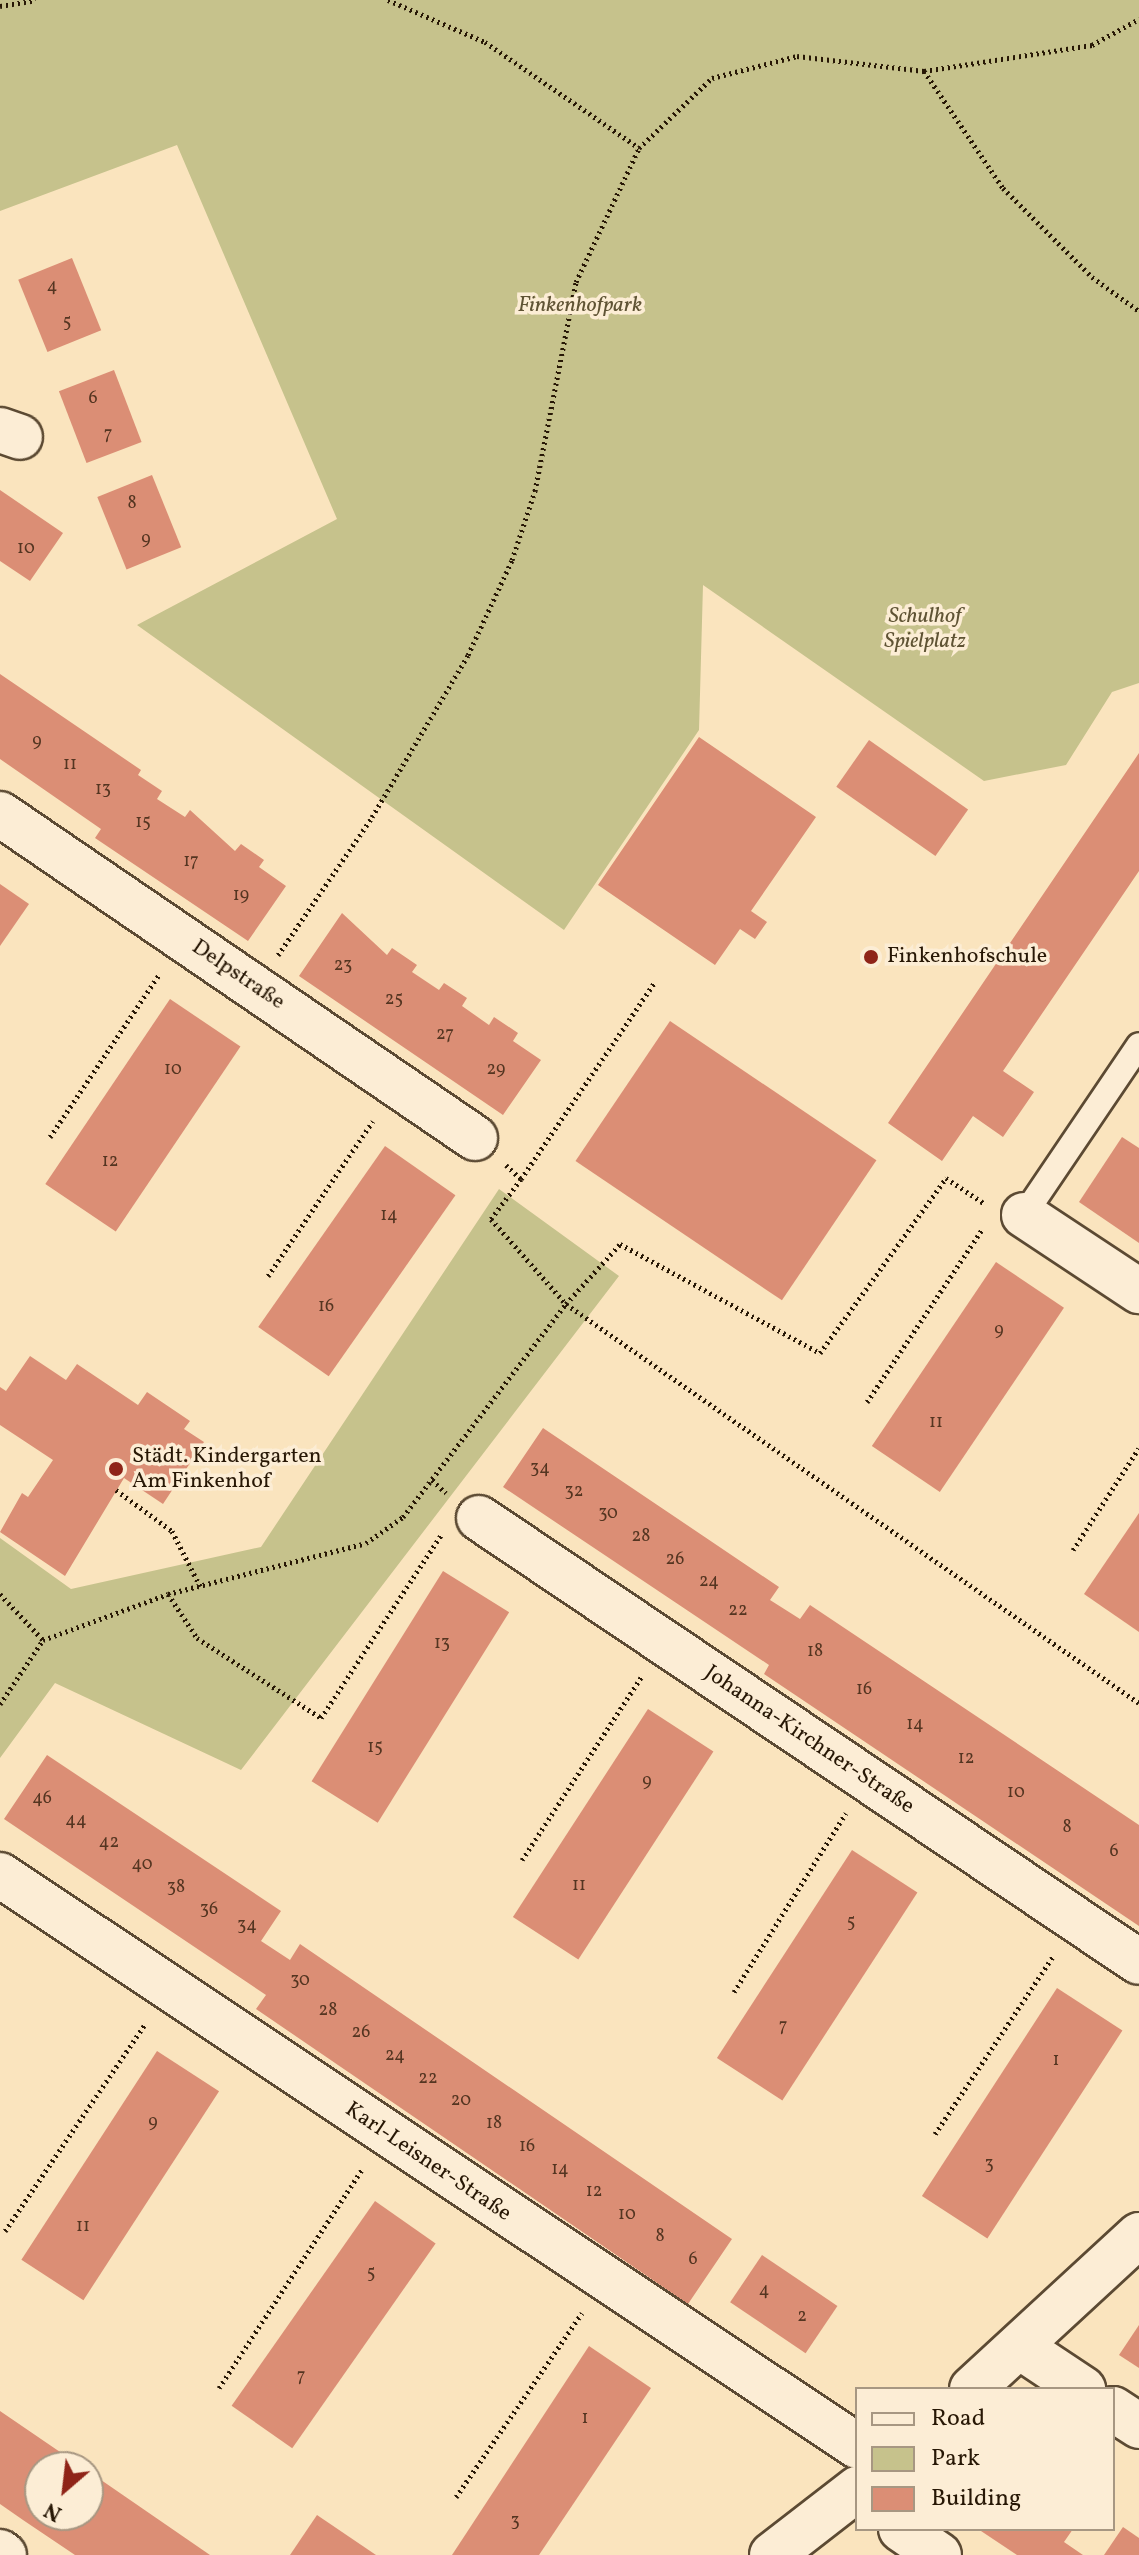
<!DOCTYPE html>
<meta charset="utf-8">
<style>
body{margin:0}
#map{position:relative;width:1139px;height:2555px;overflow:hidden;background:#fae4be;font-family:Vollkorn,serif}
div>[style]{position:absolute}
.green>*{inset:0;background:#c6c28c}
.building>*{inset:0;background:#db8e75;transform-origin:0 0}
.path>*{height:5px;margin-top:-2.5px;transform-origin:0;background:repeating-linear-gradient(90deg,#271705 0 2px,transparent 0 6px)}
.roads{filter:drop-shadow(2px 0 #5c4a33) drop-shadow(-2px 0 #5c4a33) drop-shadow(0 2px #5c4a33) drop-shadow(0 -2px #5c4a33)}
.service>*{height:24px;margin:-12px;padding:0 12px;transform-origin:12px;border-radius:12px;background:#fcedd5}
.minor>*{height:44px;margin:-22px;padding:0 22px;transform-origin:22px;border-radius:22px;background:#fcedd5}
.dots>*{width:22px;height:22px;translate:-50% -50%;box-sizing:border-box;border:4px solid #fcedd5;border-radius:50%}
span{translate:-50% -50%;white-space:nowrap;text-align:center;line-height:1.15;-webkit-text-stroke:7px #fcedd5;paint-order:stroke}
.number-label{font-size:18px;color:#543521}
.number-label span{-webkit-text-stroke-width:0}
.park-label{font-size:22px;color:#5f5334;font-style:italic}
.poi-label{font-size:22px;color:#271705}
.left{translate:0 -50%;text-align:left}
.street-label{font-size:22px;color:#271705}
.legend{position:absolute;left:855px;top:2387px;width:260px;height:144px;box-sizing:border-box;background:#fcedd5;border:2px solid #a79782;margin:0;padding:10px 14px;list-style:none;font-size:24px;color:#271705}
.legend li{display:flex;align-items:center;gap:16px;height:40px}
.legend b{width:40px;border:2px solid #a79782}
.north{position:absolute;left:24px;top:2451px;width:80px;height:80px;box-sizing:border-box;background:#fcedd5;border:2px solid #a79782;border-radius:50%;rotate:208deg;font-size:22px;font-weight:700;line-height:32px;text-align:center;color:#271705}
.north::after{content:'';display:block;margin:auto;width:28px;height:36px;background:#8f2418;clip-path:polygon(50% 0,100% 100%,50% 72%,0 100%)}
</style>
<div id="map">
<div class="green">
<i style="clip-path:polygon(0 0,1139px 0,1139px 683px,1112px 692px,1066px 765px,984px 781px,703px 585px,699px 730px,564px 930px,137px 625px,337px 519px,177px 145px,0 211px)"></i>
<i style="clip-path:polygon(499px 1189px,619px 1276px,241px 1770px,55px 1683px,0 1758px,0 1538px,71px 1589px,261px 1547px)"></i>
</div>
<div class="building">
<i style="left:72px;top:258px;width:78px;height:58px;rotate:68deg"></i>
<i style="left:114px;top:370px;width:77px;height:59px;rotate:69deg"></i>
<i style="left:152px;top:475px;width:78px;height:59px;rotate:68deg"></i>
<i style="clip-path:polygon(0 490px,63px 533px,30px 581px,0 561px)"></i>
<i style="clip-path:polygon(0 674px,141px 770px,138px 775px,162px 791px,157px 799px,185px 817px,190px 810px,235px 851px,241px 844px,264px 860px,259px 867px,286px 886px,248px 941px,95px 838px,101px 829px,0 759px)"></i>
<i style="clip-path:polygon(699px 737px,816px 817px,751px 911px,767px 922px,755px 939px,740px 929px,715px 965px,598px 885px)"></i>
<i style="left:869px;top:740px;width:121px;height:57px;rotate:35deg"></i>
<i style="clip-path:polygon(1139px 753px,1139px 871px,1003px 1071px,1034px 1092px,1003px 1137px,973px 1116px,942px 1161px,888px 1123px)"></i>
<i style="clip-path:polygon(0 884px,29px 904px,0 946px)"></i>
<i style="clip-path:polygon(342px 913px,387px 955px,392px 948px,417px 965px,412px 972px,439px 990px,444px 983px,467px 998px,462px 1006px,489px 1025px,494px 1017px,518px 1033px,513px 1041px,541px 1060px,503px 1115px,299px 976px)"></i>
<i style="left:170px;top:999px;width:85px;height:223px;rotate:34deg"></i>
<i style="left:670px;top:1021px;width:249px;height:169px;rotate:34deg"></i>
<i style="clip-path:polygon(1122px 1137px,1139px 1148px,1139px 1243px,1079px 1202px)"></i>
<i style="left:385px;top:1146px;width:86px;height:221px;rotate:35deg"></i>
<i style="left:996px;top:1262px;width:82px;height:222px;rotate:34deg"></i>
<i style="clip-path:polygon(30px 1356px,66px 1380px,77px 1364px,138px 1405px,147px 1392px,190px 1421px,184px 1429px,204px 1442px,163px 1504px,124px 1478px,65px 1576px,0 1532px,22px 1493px,28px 1497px,53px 1460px,0 1425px,0 1387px,6px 1391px)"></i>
<i style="clip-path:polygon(543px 1428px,779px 1587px,770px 1600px,800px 1619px,810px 1605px,1139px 1825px,1139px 1926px,764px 1674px,769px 1665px,503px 1487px)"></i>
<i style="clip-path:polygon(1139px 1513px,1139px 1632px,1084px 1594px)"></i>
<i style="left:443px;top:1571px;width:78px;height:248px;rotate:32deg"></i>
<i style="left:648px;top:1709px;width:78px;height:248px;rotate:33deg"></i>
<i style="clip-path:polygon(47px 1755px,281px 1911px,261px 1941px,290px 1960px,300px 1944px,732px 2239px,688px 2304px,256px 2009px,266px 1995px,4px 1819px)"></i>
<i style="left:852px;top:1850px;width:78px;height:248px;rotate:33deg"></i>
<i style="left:1057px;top:1988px;width:78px;height:248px;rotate:33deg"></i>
<i style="left:157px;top:2051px;width:74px;height:249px;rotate:33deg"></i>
<i style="left:375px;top:2201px;width:74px;height:250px;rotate:35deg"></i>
<i style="left:762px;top:2255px;width:91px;height:57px;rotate:34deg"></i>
<i style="clip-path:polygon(1139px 2325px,1139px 2368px,1119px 2355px)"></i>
<i style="clip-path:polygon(589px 2346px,651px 2388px,539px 2555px,452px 2555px)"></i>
<i style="clip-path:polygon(0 2411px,82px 2467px,40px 2467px,40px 2515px,88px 2515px,88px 2471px,210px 2555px,75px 2555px,23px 2520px,0 2504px)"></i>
<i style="clip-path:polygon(317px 2515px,376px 2555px,290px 2555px)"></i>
<i style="clip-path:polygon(1123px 2527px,1139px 2538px,1139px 2555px,1104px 2555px)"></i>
<i style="clip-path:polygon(978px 2529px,1073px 2529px,1064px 2542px,1083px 2555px,1017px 2555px)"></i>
</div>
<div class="path">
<i style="left:388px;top:0;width:106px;rotate:23.4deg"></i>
<i style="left:485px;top:42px;width:187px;rotate:34.5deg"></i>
<i style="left:0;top:6px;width:36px;rotate:-9deg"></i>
<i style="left:924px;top:71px;width:141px;rotate:56deg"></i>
<i style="left:1003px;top:188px;width:126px;rotate:45deg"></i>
<i style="left:1092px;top:277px;width:58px;rotate:35.9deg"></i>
<i style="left:278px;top:955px;width:167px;rotate:-55.7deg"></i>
<i style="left:372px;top:817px;width:188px;rotate:-59.3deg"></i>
<i style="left:468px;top:655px;width:105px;rotate:-65.1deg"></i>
<i style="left:512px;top:560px;width:73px;rotate:-71.6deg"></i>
<i style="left:535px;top:491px;width:213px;rotate:-78.9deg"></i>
<i style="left:576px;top:282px;width:148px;rotate:-64.8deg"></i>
<i style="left:639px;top:148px;width:101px;rotate:-43.8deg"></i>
<i style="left:712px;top:78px;width:88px;rotate:-14.5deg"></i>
<i style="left:797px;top:56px;width:128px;rotate:6.7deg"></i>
<i style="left:924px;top:71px;width:170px;rotate:-8.8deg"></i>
<i style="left:1092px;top:45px;width:54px;rotate:-29deg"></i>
<i style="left:50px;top:1137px;width:195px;rotate:-56.1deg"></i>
<i style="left:506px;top:1165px;width:21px;rotate:43deg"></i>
<i style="left:521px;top:1179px;width:50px;rotate:126.9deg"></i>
<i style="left:491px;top:1219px;width:113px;rotate:48.6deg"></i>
<i style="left:566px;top:1304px;width:698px;rotate:34.85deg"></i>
<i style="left:521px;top:1179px;width:237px;rotate:-55.8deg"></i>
<i style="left:268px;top:1276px;width:187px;rotate:-55.9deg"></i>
<i style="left:867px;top:1402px;width:209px;rotate:-56.3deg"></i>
<i style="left:432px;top:1480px;width:19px;rotate:43deg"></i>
<i style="left:116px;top:1490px;width:69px;rotate:36.2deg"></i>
<i style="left:172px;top:1531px;width:62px;rotate:63deg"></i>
<i style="left:1073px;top:1550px;width:121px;rotate:-57.1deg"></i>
<i style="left:0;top:1594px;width:63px;rotate:46.9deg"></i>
<i style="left:168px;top:1594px;width:53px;rotate:56.6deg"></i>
<i style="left:197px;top:1638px;width:148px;rotate:32.8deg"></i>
<i style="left:321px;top:1718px;width:219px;rotate:-56.7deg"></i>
<i style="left:0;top:1704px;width:77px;rotate:-56.1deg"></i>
<i style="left:43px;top:1640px;width:133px;rotate:-20.2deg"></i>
<i style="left:168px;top:1594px;width:204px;rotate:-14.4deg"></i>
<i style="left:366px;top:1543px;width:45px;rotate:-35.1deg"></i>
<i style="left:403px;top:1517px;width:268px;rotate:-52.6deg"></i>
<i style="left:566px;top:1304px;width:81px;rotate:-48deg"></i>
<i style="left:620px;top:1244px;width:228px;rotate:28.6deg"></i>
<i style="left:820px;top:1353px;width:216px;rotate:-54.2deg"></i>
<i style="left:946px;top:1178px;width:47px;rotate:33.7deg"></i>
<i style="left:522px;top:1860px;width:220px;rotate:-56.9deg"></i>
<i style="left:734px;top:1992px;width:211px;rotate:-58deg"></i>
<i style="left:935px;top:2134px;width:215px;rotate:-56.4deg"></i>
<i style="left:5px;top:2231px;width:251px;rotate:-55.9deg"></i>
<i style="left:219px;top:2388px;width:263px;rotate:-56.8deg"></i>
<i style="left:456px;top:2497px;width:223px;rotate:-55.6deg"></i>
</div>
<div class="roads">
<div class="service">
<i style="left:1024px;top:1215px;width:205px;rotate:-55.9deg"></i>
</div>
<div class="minor">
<i style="left:0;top:430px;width:21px;rotate:19deg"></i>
<i style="left:0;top:814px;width:575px;rotate:34.3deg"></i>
<i style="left:1024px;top:1215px;width:138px;rotate:33.5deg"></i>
<i style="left:479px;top:1518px;width:795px;rotate:33.93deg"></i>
<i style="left:0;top:1875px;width:1030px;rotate:33.67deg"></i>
<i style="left:1020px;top:2347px;width:76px;rotate:33.7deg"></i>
<i style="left:972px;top:2389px;width:227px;rotate:-42.7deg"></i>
<i style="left:1113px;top:2409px;width:31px;rotate:33deg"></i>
<i style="left:901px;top:2529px;width:46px;rotate:34.4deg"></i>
<i style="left:0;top:2552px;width:5px;rotate:37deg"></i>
<i style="left:772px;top:2555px;width:108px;rotate:-37.8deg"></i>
</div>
</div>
<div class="dots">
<i style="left:871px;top:957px;background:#8f2418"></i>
<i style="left:116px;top:1469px;background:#8f2418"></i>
</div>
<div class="number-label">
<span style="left:52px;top:287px">4</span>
<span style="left:67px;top:323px">5</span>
<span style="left:93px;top:399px">6</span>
<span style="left:108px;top:435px">7</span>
<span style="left:132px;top:504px">8</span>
<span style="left:146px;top:540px">9</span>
<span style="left:26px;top:549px">10</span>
<span style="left:37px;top:742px">9</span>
<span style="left:70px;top:765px">11</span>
<span style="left:103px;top:790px">13</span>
<span style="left:143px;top:823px">15</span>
<span style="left:191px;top:862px">17</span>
<span style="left:241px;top:896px">19</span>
<span style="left:343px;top:966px">23</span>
<span style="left:394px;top:1000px">25</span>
<span style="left:445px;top:1035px">27</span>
<span style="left:173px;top:1070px">10</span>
<span style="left:496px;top:1070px">29</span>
<span style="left:110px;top:1162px">12</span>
<span style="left:389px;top:1216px">14</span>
<span style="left:326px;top:1307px">16</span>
<span style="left:999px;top:1331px">9</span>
<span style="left:936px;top:1423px">11</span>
<span style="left:540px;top:1469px">34</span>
<span style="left:574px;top:1492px">32</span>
<span style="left:608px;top:1514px">30</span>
<span style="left:641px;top:1537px">28</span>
<span style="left:675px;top:1560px">26</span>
<span style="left:709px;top:1582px">24</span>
<span style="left:738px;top:1611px">22</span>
<span style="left:442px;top:1644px">13</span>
<span style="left:815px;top:1652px">18</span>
<span style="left:864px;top:1690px">16</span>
<span style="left:915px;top:1725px">14</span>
<span style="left:375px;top:1748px">15</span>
<span style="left:966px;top:1759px">12</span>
<span style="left:647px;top:1782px">9</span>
<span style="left:1016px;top:1793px">10</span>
<span style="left:42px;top:1799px">46</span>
<span style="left:76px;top:1821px">44</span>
<span style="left:1067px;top:1828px">8</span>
<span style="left:109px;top:1843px">42</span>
<span style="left:1114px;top:1852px">6</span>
<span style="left:142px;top:1865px">40</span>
<span style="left:579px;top:1886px">11</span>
<span style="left:176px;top:1888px">38</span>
<span style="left:209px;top:1910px">36</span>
<span style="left:851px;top:1923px">5</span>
<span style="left:247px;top:1926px">34</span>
<span style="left:300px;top:1981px">30</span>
<span style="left:328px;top:2011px">28</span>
<span style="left:783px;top:2027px">7</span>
<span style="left:361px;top:2033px">26</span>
<span style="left:395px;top:2056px">24</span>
<span style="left:1056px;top:2061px">1</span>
<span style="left:428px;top:2079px">22</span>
<span style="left:461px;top:2101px">20</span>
<span style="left:153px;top:2123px">9</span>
<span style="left:494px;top:2124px">18</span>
<span style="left:527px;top:2147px">16</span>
<span style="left:989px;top:2165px">3</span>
<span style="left:560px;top:2170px">14</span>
<span style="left:594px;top:2192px">12</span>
<span style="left:627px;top:2215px">10</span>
<span style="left:83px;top:2227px">11</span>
<span style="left:660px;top:2237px">8</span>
<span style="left:693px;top:2260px">6</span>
<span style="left:371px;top:2274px">5</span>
<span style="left:764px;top:2291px">4</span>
<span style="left:802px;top:2317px">2</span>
<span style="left:301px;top:2377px">7</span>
<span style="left:585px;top:2419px">1</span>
<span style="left:515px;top:2522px">3</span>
</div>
<div class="park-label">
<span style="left:580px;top:306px">Finkenhofpark</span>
<span style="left:925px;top:629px">Schulhof<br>Spielplatz</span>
</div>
<div class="poi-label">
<span class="left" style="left:887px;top:957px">Finkenhofschule</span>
<span class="left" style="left:132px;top:1469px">Städt. Kindergarten<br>Am Finkenhof</span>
</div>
<div class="street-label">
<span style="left:238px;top:975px;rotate:34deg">Delpstraße</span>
<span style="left:809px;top:1740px;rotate:34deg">Johanna-Kirchner-Straße</span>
<span style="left:428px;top:2162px;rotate:34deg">Karl-Leisner-Straße</span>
</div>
<ul class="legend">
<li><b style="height:10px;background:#fcedd5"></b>Road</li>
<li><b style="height:22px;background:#c6c28c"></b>Park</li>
<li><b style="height:22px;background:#db8e75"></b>Building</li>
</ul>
<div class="north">N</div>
</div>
